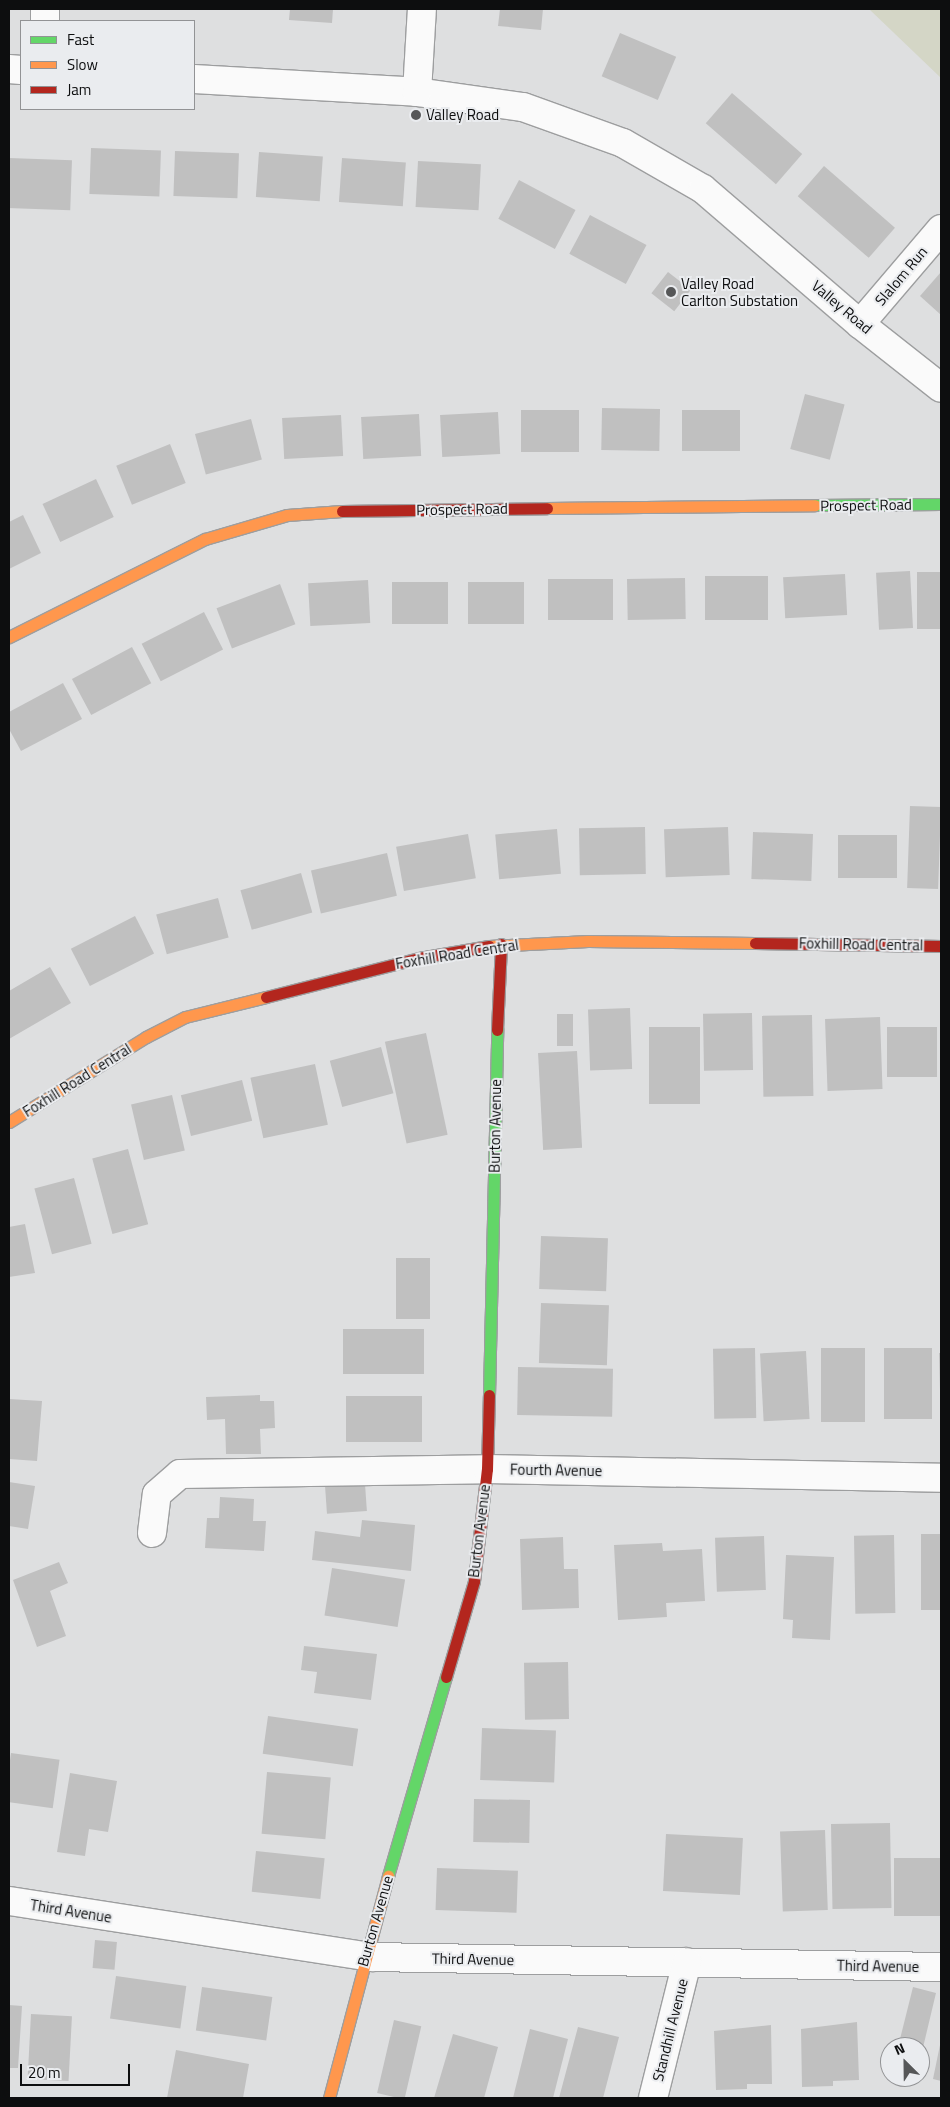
<!DOCTYPE html>
<style>
body{margin:0}
#map{position:relative;width:950px;height:2107px;overflow:hidden;background:#dedfe0;font-family:"Titillium Web",sans-serif}
div>[style]{position:absolute}
.green>*{inset:0;background:#d4d6c6}
.building>*{inset:0;background:#c0c0c0;transform-origin:0 0}
.roads{filter:drop-shadow(1px 0 #9d9e9f) drop-shadow(-1px 0 #9d9e9f) drop-shadow(0 1px #9d9e9f) drop-shadow(0 -1px #9d9e9f)}
.street>*{height:28px;margin:-14px;padding:0 14px;transform-origin:14px;border-radius:14px;background:#fafafa}
.fast>*{height:11px;margin:-5.5px;padding:0 5.5px;transform-origin:5.5px;border-radius:5.5px;background:#63d668}
.slow>*{height:11px;margin:-5.5px;padding:0 5.5px;transform-origin:5.5px;border-radius:5.5px;background:#ff974d}
.jam>*{height:11px;margin:-5.5px;padding:0 5.5px;transform-origin:5.5px;border-radius:5.5px;background:#b3261e}
.dots>*{width:14px;height:14px;translate:-50% -50%;box-sizing:border-box;border:2px solid #eaecef;border-radius:50%}
span{translate:-50% -50%;white-space:nowrap;text-align:center;line-height:1.15;-webkit-text-stroke:4px #eaecef;paint-order:stroke}
.poi-label{font-size:15px;color:#0d0e0f}
.left{translate:0 -50%;text-align:left}
.street-label{font-size:15px;color:#0d0e0f}
.frame{position:absolute;inset:0;border:10px solid #0d0e0f;pointer-events:none}
.legend{position:absolute;left:20px;top:20px;width:175px;height:90px;box-sizing:border-box;background:#eaecef;border:1px solid #929395;margin:0;padding:6px 9px;list-style:none;font-size:15px;color:#0d0e0f}
.legend li{display:flex;align-items:center;gap:10px;height:25px}
.legend b{width:25px;border:1px solid #929395}
.north{position:absolute;left:880px;top:2037px;width:50px;height:50px;box-sizing:border-box;background:#eaecef;border:1px solid #929395;border-radius:50%;rotate:337deg;font-size:14px;font-weight:700;line-height:20px;text-align:center;color:#0d0e0f}
.north::after{content:'';display:block;margin:auto;width:18px;height:22px;background:#565758;clip-path:polygon(50% 0,100% 100%,50% 72%,0 100%)}
.scale{position:absolute;left:20px;top:2064px;width:110px;height:22px;box-sizing:border-box;border:2px solid #0d0e0f;border-top:0;padding-left:6px;font-size:15px;line-height:18px;white-space:nowrap;color:#0d0e0f;-webkit-text-stroke:4px #eaecef;paint-order:stroke}
</style>
<div id="map">
<div class="green">
<i style="clip-path:polygon(869px 9px,941px 9px,941px 78px)"></i>
</div>
<div class="building">
<i style="clip-path:polygon(290px 9px,333px 9px,332px 23px,289px 20px)"></i>
<i style="clip-path:polygon(500px 9px,543px 9px,541px 30px,498px 26px)"></i>
<i style="left:620px;top:33px;width:61px;height:47px;rotate:23deg"></i>
<i style="left:732px;top:93px;width:93px;height:40px;rotate:41deg"></i>
<i style="left:91px;top:148px;width:70px;height:46px;rotate:2deg"></i>
<i style="left:175px;top:151px;width:64px;height:45px;rotate:2deg"></i>
<i style="left:259px;top:152px;width:64px;height:45px;rotate:4deg"></i>
<i style="left:9px;top:158px;width:63px;height:50px;rotate:2deg"></i>
<i style="left:342px;top:158px;width:64px;height:44px;rotate:4deg"></i>
<i style="left:418px;top:161px;width:63px;height:46px;rotate:3deg"></i>
<i style="left:824px;top:166px;width:94px;height:40px;rotate:41deg"></i>
<i style="left:519px;top:180px;width:64px;height:44px;rotate:28deg"></i>
<i style="left:590px;top:215px;width:64px;height:44px;rotate:28deg"></i>
<i style="left:668px;top:272px;width:29px;height:27px;rotate:38deg"></i>
<i style="clip-path:polygon(941px 272px,941px 315px,920px 296px)"></i>
<i style="left:805px;top:394px;width:41px;height:57px;rotate:15deg"></i>
<i style="left:660px;top:409px;width:42px;height:58px;rotate:91deg"></i>
<i style="left:521px;top:410px;width:58px;height:42px"></i>
<i style="left:682px;top:410px;width:58px;height:41px"></i>
<i style="left:498px;top:412px;width:42px;height:58px;rotate:87deg"></i>
<i style="left:419px;top:414px;width:42px;height:58px;rotate:87deg"></i>
<i style="left:341px;top:415px;width:41px;height:59px;rotate:87deg"></i>
<i style="left:251px;top:419px;width:42px;height:58px;rotate:75deg"></i>
<i style="left:170px;top:444px;width:42px;height:58px;rotate:68deg"></i>
<i style="left:96px;top:479px;width:42px;height:59px;rotate:65deg"></i>
<i style="clip-path:polygon(23px 515px,41px 553px,9px 569px,9px 522px)"></i>
<i style="left:910px;top:571px;width:57px;height:34px;rotate:87deg"></i>
<i style="left:941px;top:572px;width:57px;height:24px;rotate:90deg"></i>
<i style="left:845px;top:574px;width:41px;height:62px;rotate:87deg"></i>
<i style="left:705px;top:576px;width:63px;height:44px"></i>
<i style="left:685px;top:578px;width:41px;height:58px;rotate:89deg"></i>
<i style="left:548px;top:579px;width:65px;height:41px"></i>
<i style="left:368px;top:580px;width:43px;height:60px;rotate:87deg"></i>
<i style="left:392px;top:582px;width:56px;height:42px"></i>
<i style="left:468px;top:582px;width:56px;height:42px"></i>
<i style="left:280px;top:584px;width:43px;height:68px;rotate:69deg"></i>
<i style="left:204px;top:612px;width:42px;height:70px;rotate:63deg"></i>
<i style="left:132px;top:647px;width:41px;height:68px;rotate:62deg"></i>
<i style="clip-path:polygon(63px 683px,82px 719px,21px 751px,9px 729px,9px 712px)"></i>
<i style="left:910px;top:806px;width:31px;height:82px;rotate:2deg"></i>
<i style="left:645px;top:827px;width:47px;height:66px;rotate:89deg"></i>
<i style="left:728px;top:827px;width:48px;height:64px;rotate:88deg"></i>
<i style="left:557px;top:829px;width:45px;height:62px;rotate:85deg"></i>
<i style="left:753px;top:832px;width:60px;height:47px;rotate:2deg"></i>
<i style="left:468px;top:834px;width:45px;height:73px;rotate:80deg"></i>
<i style="left:838px;top:835px;width:59px;height:43px"></i>
<i style="left:387px;top:853px;width:44px;height:78px;rotate:77deg"></i>
<i style="left:301px;top:873px;width:41px;height:63px;rotate:74deg"></i>
<i style="left:218px;top:898px;width:41px;height:64px;rotate:75deg"></i>
<i style="left:135px;top:916px;width:42px;height:72px;rotate:63deg"></i>
<i style="clip-path:polygon(50px 967px,71px 1003px,9px 1039px,9px 991px)"></i>
<i style="left:630px;top:1008px;width:61px;height:42px;rotate:88deg"></i>
<i style="left:752px;top:1013px;width:57px;height:49px;rotate:89deg"></i>
<i style="left:557px;top:1014px;width:16px;height:32px"></i>
<i style="left:812px;top:1015px;width:81px;height:50px;rotate:89deg"></i>
<i style="left:880px;top:1017px;width:72px;height:55px;rotate:88deg"></i>
<i style="left:649px;top:1027px;width:51px;height:77px"></i>
<i style="left:887px;top:1027px;width:50px;height:50px"></i>
<i style="left:426px;top:1033px;width:104px;height:42px;rotate:78deg"></i>
<i style="left:381px;top:1047px;width:48px;height:53px;rotate:75deg"></i>
<i style="left:577px;top:1051px;width:97px;height:39px;rotate:87deg"></i>
<i style="left:315px;top:1064px;width:62px;height:66px;rotate:78deg"></i>
<i style="left:242px;top:1080px;width:42px;height:63px;rotate:76deg"></i>
<i style="left:172px;top:1095px;width:57px;height:42px;rotate:77deg"></i>
<i style="left:128px;top:1149px;width:78px;height:37px;rotate:75deg"></i>
<i style="left:74px;top:1178px;width:68px;height:41px;rotate:75deg"></i>
<i style="clip-path:polygon(25px 1224px,35px 1273px,9px 1277px,9px 1227px)"></i>
<i style="left:541px;top:1236px;width:67px;height:53px;rotate:2deg"></i>
<i style="left:396px;top:1258px;width:34px;height:61px"></i>
<i style="left:541px;top:1303px;width:68px;height:60px;rotate:2deg"></i>
<i style="left:343px;top:1329px;width:81px;height:45px"></i>
<i style="left:755px;top:1348px;width:70px;height:42px;rotate:89deg"></i>
<i style="left:821px;top:1348px;width:44px;height:74px"></i>
<i style="left:932px;top:1348px;width:71px;height:48px;rotate:90deg"></i>
<i style="left:806px;top:1351px;width:68px;height:46px;rotate:87deg"></i>
<i style="clip-path:polygon(939px 1353px,941px 1353px,941px 1391px,940px 1391px)"></i>
<i style="left:518px;top:1367px;width:95px;height:48px;rotate:1deg"></i>
<i style="clip-path:polygon(260px 1395px,260px 1401px,274px 1401px,275px 1428px,260px 1429px,261px 1454px,226px 1454px,225px 1419px,207px 1420px,206px 1397px)"></i>
<i style="left:346px;top:1396px;width:76px;height:46px"></i>
<i style="clip-path:polygon(9px 1399px,42px 1401px,37px 1461px,9px 1459px)"></i>
<i style="clip-path:polygon(9px 1482px,35px 1486px,28px 1529px,9px 1526px)"></i>
<i style="left:365px;top:1484px;width:27px;height:40px;rotate:86deg"></i>
<i style="clip-path:polygon(220px 1497px,254px 1499px,253px 1521px,266px 1521px,264px 1551px,205px 1548px,207px 1518px,219px 1518px)"></i>
<i style="clip-path:polygon(362px 1520px,415px 1525px,411px 1571px,312px 1560px,315px 1531px,360px 1537px)"></i>
<i style="left:921px;top:1534px;width:20px;height:76px"></i>
<i style="left:894px;top:1535px;width:78px;height:40px;rotate:89deg"></i>
<i style="left:764px;top:1536px;width:54px;height:49px;rotate:88deg"></i>
<i style="clip-path:polygon(563px 1537px,564px 1569px,578px 1569px,579px 1608px,522px 1610px,520px 1539px)"></i>
<i style="clip-path:polygon(662px 1543px,663px 1551px,702px 1549px,705px 1601px,666px 1603px,667px 1617px,618px 1620px,614px 1545px)"></i>
<i style="clip-path:polygon(786px 1555px,834px 1557px,830px 1640px,792px 1638px,793px 1620px,783px 1619px)"></i>
<i style="clip-path:polygon(59px 1562px,68px 1583px,50px 1591px,66px 1636px,37px 1647px,13px 1580px)"></i>
<i style="left:332px;top:1568px;width:74px;height:48px;rotate:9deg"></i>
<i style="clip-path:polygon(304px 1646px,377px 1654px,371px 1700px,314px 1693px,317px 1672px,301px 1670px)"></i>
<i style="left:568px;top:1662px;width:57px;height:44px;rotate:89deg"></i>
<i style="left:268px;top:1716px;width:91px;height:38px;rotate:8deg"></i>
<i style="left:482px;top:1728px;width:74px;height:52px;rotate:2deg"></i>
<i style="left:11px;top:1753px;width:49px;height:49px;rotate:8deg"></i>
<i style="left:267px;top:1772px;width:64px;height:62px;rotate:5deg"></i>
<i style="clip-path:polygon(70px 1773px,117px 1781px,108px 1832px,89px 1829px,85px 1856px,57px 1852px)"></i>
<i style="left:474px;top:1799px;width:56px;height:43px;rotate:1deg"></i>
<i style="left:890px;top:1823px;width:85px;height:59px;rotate:89deg"></i>
<i style="left:825px;top:1830px;width:80px;height:45px;rotate:88deg"></i>
<i style="left:666px;top:1834px;width:77px;height:57px;rotate:3deg"></i>
<i style="left:256px;top:1851px;width:69px;height:41px;rotate:6deg"></i>
<i style="left:941px;top:1858px;width:58px;height:47px;rotate:90deg"></i>
<i style="left:437px;top:1868px;width:81px;height:42px;rotate:2deg"></i>
<i style="left:95px;top:1940px;width:22px;height:28px;rotate:5deg"></i>
<i style="left:116px;top:1976px;width:71px;height:43px;rotate:8deg"></i>
<i style="left:202px;top:1987px;width:71px;height:44px;rotate:8deg"></i>
<i style="clip-path:polygon(913px 1987px,936px 1993px,921px 2056px,920px 2047px,898px 2047px)"></i>
<i style="clip-path:polygon(9px 2005px,22px 2006px,18px 2068px,9px 2068px)"></i>
<i style="left:31px;top:2014px;width:41px;height:65px;rotate:3deg"></i>
<i style="left:394px;top:2020px;width:28px;height:75px;rotate:13deg"></i>
<i style="clip-path:polygon(857px 2022px,859px 2080px,833px 2081px,833px 2086px,802px 2087px,801px 2029px)"></i>
<i style="clip-path:polygon(771px 2025px,772px 2084px,747px 2084px,747px 2089px,716px 2090px,714px 2031px)"></i>
<i style="clip-path:polygon(578px 2027px,619px 2037px,603px 2098px,559px 2098px)"></i>
<i style="clip-path:polygon(530px 2029px,568px 2039px,553px 2098px,513px 2098px)"></i>
<i style="clip-path:polygon(453px 2034px,498px 2047px,484px 2098px,434px 2098px)"></i>
<i style="clip-path:polygon(940px 2045px,941px 2045px,941px 2081px,933px 2079px)"></i>
<i style="clip-path:polygon(176px 2050px,249px 2064px,243px 2098px,167px 2098px)"></i>
</div>
<div class="roads">
<div class="street">
<i style="left:45px;top:21px;width:12px;rotate:-90deg"></i>
<i style="left:9px;top:69px;width:12px;rotate:5deg"></i>
<i style="left:194px;top:79px;width:223px;rotate:3.3deg"></i>
<i style="left:417px;top:92px;width:107px;rotate:8.1deg"></i>
<i style="left:523px;top:107px;width:106px;rotate:19.8deg"></i>
<i style="left:623px;top:143px;width:92px;rotate:29.9deg"></i>
<i style="left:703px;top:189px;width:207px;rotate:40.7deg"></i>
<i style="left:860px;top:324px;width:103px;rotate:38.3deg"></i>
<i style="left:417px;top:92px;width:83px;rotate:-86.6deg"></i>
<i style="left:860px;top:324px;width:125px;rotate:-49.5deg"></i>
<i style="left:152px;top:1533px;width:39px;rotate:-83deg"></i>
<i style="left:157px;top:1494px;width:30px;rotate:-41deg"></i>
<i style="left:180px;top:1474px;width:307px;rotate:-0.9deg"></i>
<i style="left:487px;top:1469px;width:454px;rotate:1.1deg"></i>
<i style="left:9px;top:1901px;width:367px;rotate:8.8deg"></i>
<i style="left:372px;top:1957px;width:569px;rotate:1.01deg"></i>
<i style="left:653px;top:2098px;width:140px;rotate:-76deg"></i>
</div>
<div class="fast">
<i style="left:815px;top:505px;width:126px;rotate:-0.5deg"></i>
<i style="left:489px;top:1395px;width:365px;rotate:-88.7deg"></i>
<i style="left:388px;top:1876px;width:207px;rotate:-73.8deg"></i>
</div>
<div class="slow">
<i style="left:547px;top:508px;width:268px;rotate:-0.6deg"></i>
<i style="left:9px;top:637px;width:219px;rotate:-26.6deg"></i>
<i style="left:205px;top:539px;width:85px;rotate:-16.3deg"></i>
<i style="left:287px;top:515px;width:55px;rotate:-4.2deg"></i>
<i style="left:489px;top:946px;width:99px;rotate:-2.9deg"></i>
<i style="left:588px;top:941px;width:167px;rotate:0.7deg"></i>
<i style="left:9px;top:1122px;width:161px;rotate:-31.8deg"></i>
<i style="left:146px;top:1037px;width:44px;rotate:-27.1deg"></i>
<i style="left:185px;top:1017px;width:83px;rotate:-13.9deg"></i>
<i style="left:329px;top:2098px;width:230px;rotate:-75.1deg"></i>
</div>
<div class="jam">
<i style="left:342px;top:511px;width:205px;rotate:-0.8deg"></i>
<i style="left:755px;top:943px;width:186px;rotate:0.9deg"></i>
<i style="left:266px;top:997px;width:158px;rotate:-14.3deg"></i>
<i style="left:419px;top:958px;width:71px;rotate:-9.7deg"></i>
<i style="left:497px;top:1030px;width:86px;rotate:-87.3deg"></i>
<i style="left:446px;top:1677px;width:100px;rotate:-73.7deg"></i>
<i style="left:474px;top:1581px;width:113px;rotate:-83.4deg"></i>
<i style="left:487px;top:1469px;width:74px;rotate:-88.5deg"></i>
</div>
</div>
<div class="dots">
<i style="left:416px;top:115px;background:#565758"></i>
<i style="left:671px;top:292px;background:#565758"></i>
</div>
<div class="poi-label">
<span class="left" style="left:426px;top:115px">Valley Road</span>
<span class="left" style="left:681px;top:292px">Valley Road<br>Carlton Substation</span>
</div>
<div class="street-label">
<span style="left:901px;top:276px;rotate:-50deg">Slalom Run</span>
<span style="left:842px;top:307px;rotate:40deg">Valley Road</span>
<span style="left:866px;top:505px;rotate:-1deg">Prospect Road</span>
<span style="left:462px;top:509px;rotate:-1deg">Prospect Road</span>
<span style="left:861px;top:944px;rotate:1deg">Foxhill Road Central</span>
<span style="left:457px;top:954px;rotate:-9deg">Foxhill Road Central</span>
<span style="left:77px;top:1080px;rotate:-32deg">Foxhill Road Central</span>
<span style="left:495px;top:1126px;rotate:-89deg">Burton Avenue</span>
<span style="left:556px;top:1470px;rotate:1deg">Fourth Avenue</span>
<span style="left:479px;top:1531px;rotate:-83deg">Burton Avenue</span>
<span style="left:71px;top:1911px;rotate:9deg">Third Avenue</span>
<span style="left:375px;top:1921px;rotate:-74deg">Burton Avenue</span>
<span style="left:473px;top:1959px;rotate:1deg">Third Avenue</span>
<span style="left:878px;top:1966px;rotate:1deg">Third Avenue</span>
<span style="left:670px;top:2030px;rotate:-76deg">Standhill Avenue</span>
</div>
<div class="frame"></div>
<ul class="legend">
<li><b style="height:6px;background:#63d668"></b>Fast</li>
<li><b style="height:6px;background:#ff974d"></b>Slow</li>
<li><b style="height:6px;background:#b3261e"></b>Jam</li>
</ul>
<div class="north">N</div>
<div class="scale">20 m</div>
</div>
